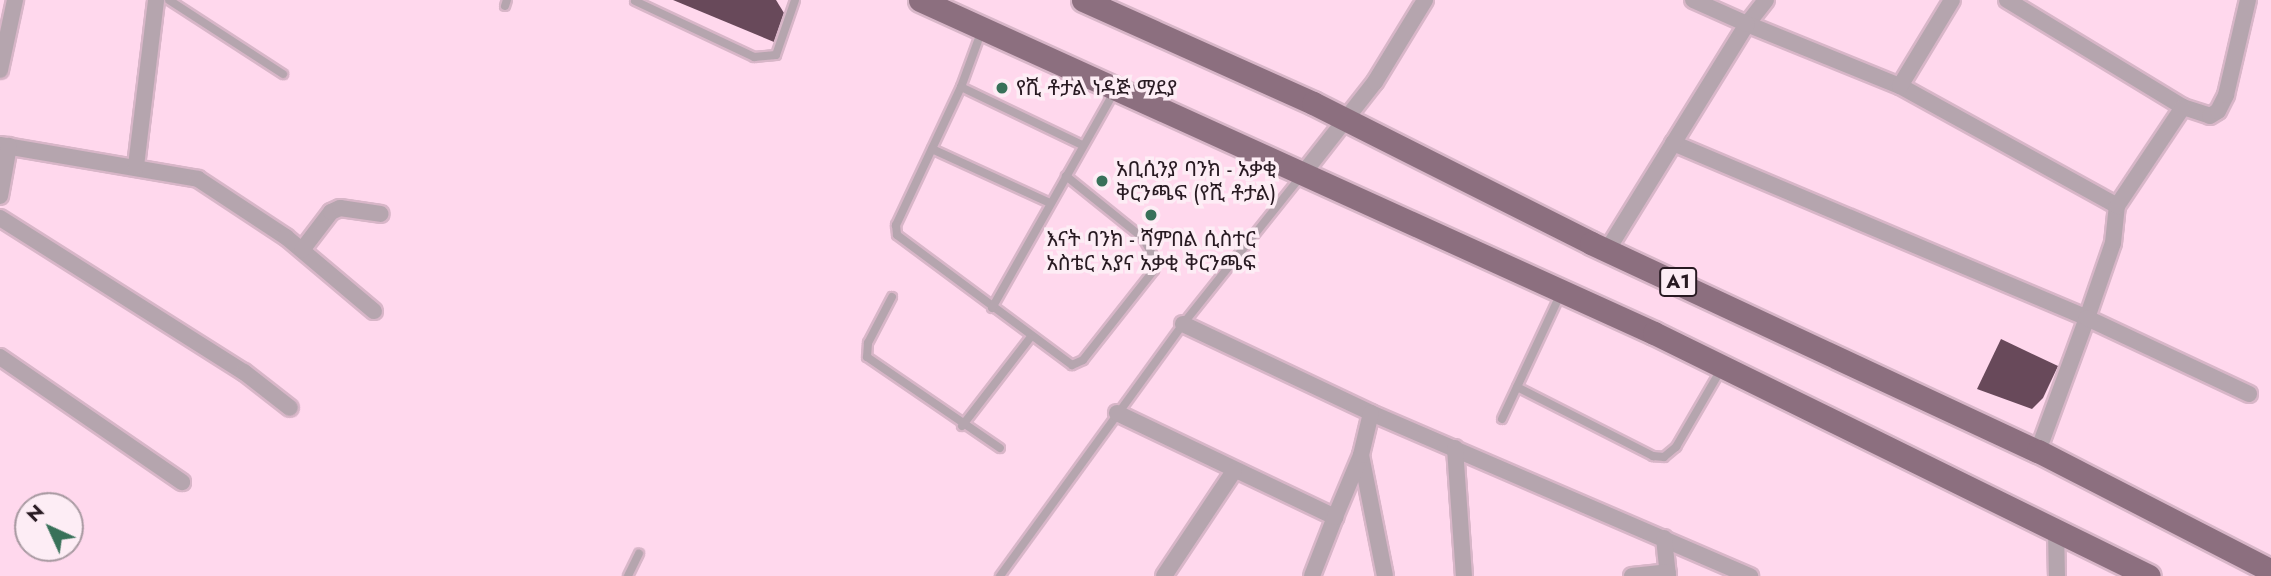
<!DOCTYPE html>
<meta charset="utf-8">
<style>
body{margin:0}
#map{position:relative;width:2271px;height:576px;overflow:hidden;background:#ffd8ed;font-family:Jost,"Noto Sans Ethiopic",sans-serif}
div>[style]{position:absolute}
.building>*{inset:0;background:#68495a}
.roads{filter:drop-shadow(2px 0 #d8b6c8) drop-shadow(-2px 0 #d8b6c8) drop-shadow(0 2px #d8b6c8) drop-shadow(0 -2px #d8b6c8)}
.lane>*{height:8px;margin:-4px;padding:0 4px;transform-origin:4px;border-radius:4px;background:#b5a5ae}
.street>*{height:16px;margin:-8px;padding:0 8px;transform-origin:8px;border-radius:8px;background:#b5a5ae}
.primary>*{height:23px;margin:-11.5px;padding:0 11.5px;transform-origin:11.5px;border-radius:11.5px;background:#8c6f7f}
.dots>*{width:19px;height:19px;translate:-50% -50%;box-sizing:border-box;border:4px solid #fdedf5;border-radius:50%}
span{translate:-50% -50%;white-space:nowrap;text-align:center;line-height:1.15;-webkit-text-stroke:7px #fdedf5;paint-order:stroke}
.shield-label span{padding:2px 5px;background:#fdedf5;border:2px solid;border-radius:5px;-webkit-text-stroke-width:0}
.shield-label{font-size:19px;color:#281a22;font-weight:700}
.poi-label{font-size:21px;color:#281a22}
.left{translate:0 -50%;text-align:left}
.north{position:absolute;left:14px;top:492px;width:70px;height:70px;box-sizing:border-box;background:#fdedf5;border:2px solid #a899a1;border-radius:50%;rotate:315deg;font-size:19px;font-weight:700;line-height:28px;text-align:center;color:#281a22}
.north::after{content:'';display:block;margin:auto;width:24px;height:32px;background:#387159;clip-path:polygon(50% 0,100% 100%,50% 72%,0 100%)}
</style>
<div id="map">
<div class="building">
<i style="clip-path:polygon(673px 0,776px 0,784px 13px,774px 42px)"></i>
<i style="clip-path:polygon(2001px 339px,2058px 366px,2043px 398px,2032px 409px,1977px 389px)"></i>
</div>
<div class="roads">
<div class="lane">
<i style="left:169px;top:0;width:136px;rotate:33deg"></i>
<i style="left:635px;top:1px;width:132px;rotate:25.2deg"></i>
<i style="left:754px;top:57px;width:22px;rotate:-5deg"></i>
<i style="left:776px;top:55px;width:58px;rotate:-70.9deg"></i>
<i style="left:505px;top:6px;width:6px;rotate:-72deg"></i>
<i style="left:982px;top:30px;width:61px;rotate:110.2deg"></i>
<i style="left:961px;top:87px;width:153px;rotate:115.2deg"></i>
<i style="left:896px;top:225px;width:10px;rotate:84deg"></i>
<i style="left:897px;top:235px;width:218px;rotate:36.6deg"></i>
<i style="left:1072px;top:365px;width:12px;rotate:-24deg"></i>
<i style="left:1083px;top:360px;width:115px;rotate:-51.7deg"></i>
<i style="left:1154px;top:270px;width:11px;rotate:-85deg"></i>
<i style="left:1155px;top:259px;width:24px;rotate:-120deg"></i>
<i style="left:1143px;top:238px;width:99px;rotate:-141.2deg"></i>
<i style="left:961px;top:87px;width:134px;rotate:25.6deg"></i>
<i style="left:932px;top:149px;width:130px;rotate:24.6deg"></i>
<i style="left:892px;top:297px;width:52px;rotate:117.6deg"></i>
<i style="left:868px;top:343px;width:14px;rotate:94deg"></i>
<i style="left:867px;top:357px;width:161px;rotate:34.4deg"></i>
<i style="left:992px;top:308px;width:248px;rotate:-60.5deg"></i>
<i style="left:1517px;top:387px;width:153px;rotate:26.9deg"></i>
<i style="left:1653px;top:456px;width:11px;rotate:5deg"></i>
<i style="left:1664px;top:457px;width:16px;rotate:-40deg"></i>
<i style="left:1676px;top:447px;width:91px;rotate:-59.8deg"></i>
<i style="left:1502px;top:419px;width:139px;rotate:-64.9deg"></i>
<i style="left:962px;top:426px;width:111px;rotate:-52.3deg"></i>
<i style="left:628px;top:576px;width:25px;rotate:-64deg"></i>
<i style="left:1000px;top:576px;width:311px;rotate:-54deg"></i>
<i style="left:1183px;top:324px;width:189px;rotate:-51.4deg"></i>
</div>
<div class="street">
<i style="left:1766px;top:0;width:31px;rotate:128deg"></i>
<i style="left:1747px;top:24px;width:165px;rotate:22.1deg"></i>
<i style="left:1900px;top:86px;width:248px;rotate:28.9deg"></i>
<i style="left:2007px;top:0;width:206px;rotate:31.3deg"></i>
<i style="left:2183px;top:107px;width:28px;rotate:18deg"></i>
<i style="left:2210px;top:116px;width:9px;rotate:-32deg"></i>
<i style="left:2218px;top:111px;width:18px;rotate:-63deg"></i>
<i style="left:2226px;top:95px;width:98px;rotate:-77deg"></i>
<i style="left:0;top:70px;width:72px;rotate:-77.9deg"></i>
<i style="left:1900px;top:86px;width:100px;rotate:-58.8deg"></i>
<i style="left:1673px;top:143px;width:449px;rotate:22.9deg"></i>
<i style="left:2087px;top:318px;width:79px;rotate:-70.9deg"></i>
<i style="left:2113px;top:243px;width:37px;rotate:-84deg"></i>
<i style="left:2117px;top:206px;width:119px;rotate:-56.3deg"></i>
<i style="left:0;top:145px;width:201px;rotate:9.7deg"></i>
<i style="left:198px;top:179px;width:105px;rotate:33.4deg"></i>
<i style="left:286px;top:237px;width:115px;rotate:40.1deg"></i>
<i style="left:136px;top:166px;width:167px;rotate:-83.1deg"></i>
<i style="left:1302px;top:175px;width:118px;rotate:-51.9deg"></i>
<i style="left:1375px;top:82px;width:96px;rotate:-58.6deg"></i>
<i style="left:0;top:196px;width:51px;rotate:-79.8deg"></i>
<i style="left:0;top:218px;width:289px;rotate:32.3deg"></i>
<i style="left:244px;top:372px;width:58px;rotate:38deg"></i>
<i style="left:1608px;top:249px;width:264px;rotate:-58.3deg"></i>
<i style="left:1747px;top:24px;width:59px;rotate:-156deg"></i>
<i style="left:302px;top:250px;width:48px;rotate:-52.7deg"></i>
<i style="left:331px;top:212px;width:10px;rotate:-24deg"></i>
<i style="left:340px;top:208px;width:41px;rotate:8.3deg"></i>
<i style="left:1183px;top:324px;width:208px;rotate:25.3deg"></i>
<i style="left:1371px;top:413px;width:413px;rotate:23.3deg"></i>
<i style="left:0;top:357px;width:221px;rotate:34.5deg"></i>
<i style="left:1117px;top:413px;width:242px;rotate:25.5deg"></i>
<i style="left:1335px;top:517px;width:63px;rotate:111.3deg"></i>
<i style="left:1455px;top:448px;width:128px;rotate:86deg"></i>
<i style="left:2038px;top:451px;width:142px;rotate:-69.8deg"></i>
<i style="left:2087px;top:318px;width:179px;rotate:25.1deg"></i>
<i style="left:1361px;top:455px;width:123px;rotate:78.8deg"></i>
<i style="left:1335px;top:517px;width:67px;rotate:-67.2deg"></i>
<i style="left:1361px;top:455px;width:43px;rotate:-76.6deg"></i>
<i style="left:2056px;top:530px;width:46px;rotate:88.8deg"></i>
<i style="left:1664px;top:538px;width:38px;rotate:84deg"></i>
<i style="left:1164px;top:576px;width:126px;rotate:-56.3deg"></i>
<i style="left:1632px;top:576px;width:36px;rotate:-6deg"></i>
</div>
<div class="primary">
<i style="left:920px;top:0;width:806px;rotate:24.4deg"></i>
<i style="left:1654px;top:333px;width:551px;rotate:26.15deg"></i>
<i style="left:1083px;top:0;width:252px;rotate:24.1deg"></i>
<i style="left:1313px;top:103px;width:311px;rotate:26.7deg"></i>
<i style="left:1591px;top:243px;width:493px;rotate:25deg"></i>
<i style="left:2038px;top:451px;width:262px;rotate:27.2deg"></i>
</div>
</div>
<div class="dots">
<i style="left:1002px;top:88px;background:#387159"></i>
<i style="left:1102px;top:181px;background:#387159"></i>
<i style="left:1151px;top:215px;background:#387159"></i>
</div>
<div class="shield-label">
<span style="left:1678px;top:282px">A1</span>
</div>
<div class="poi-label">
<span class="left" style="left:1016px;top:88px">የሺ ቶታል ነዳጅ ማደያ</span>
<span class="left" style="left:1116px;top:181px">አቢሲንያ ባንክ - አቃቂ<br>ቅርንጫፍ (የሺ ቶታል)</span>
<span style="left:1151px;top:251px">እናት ባንክ - ሻምበል ሲስተር<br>አስቴር አያና አቃቂ ቅርንጫፍ</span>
</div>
<div class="north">N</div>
</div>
